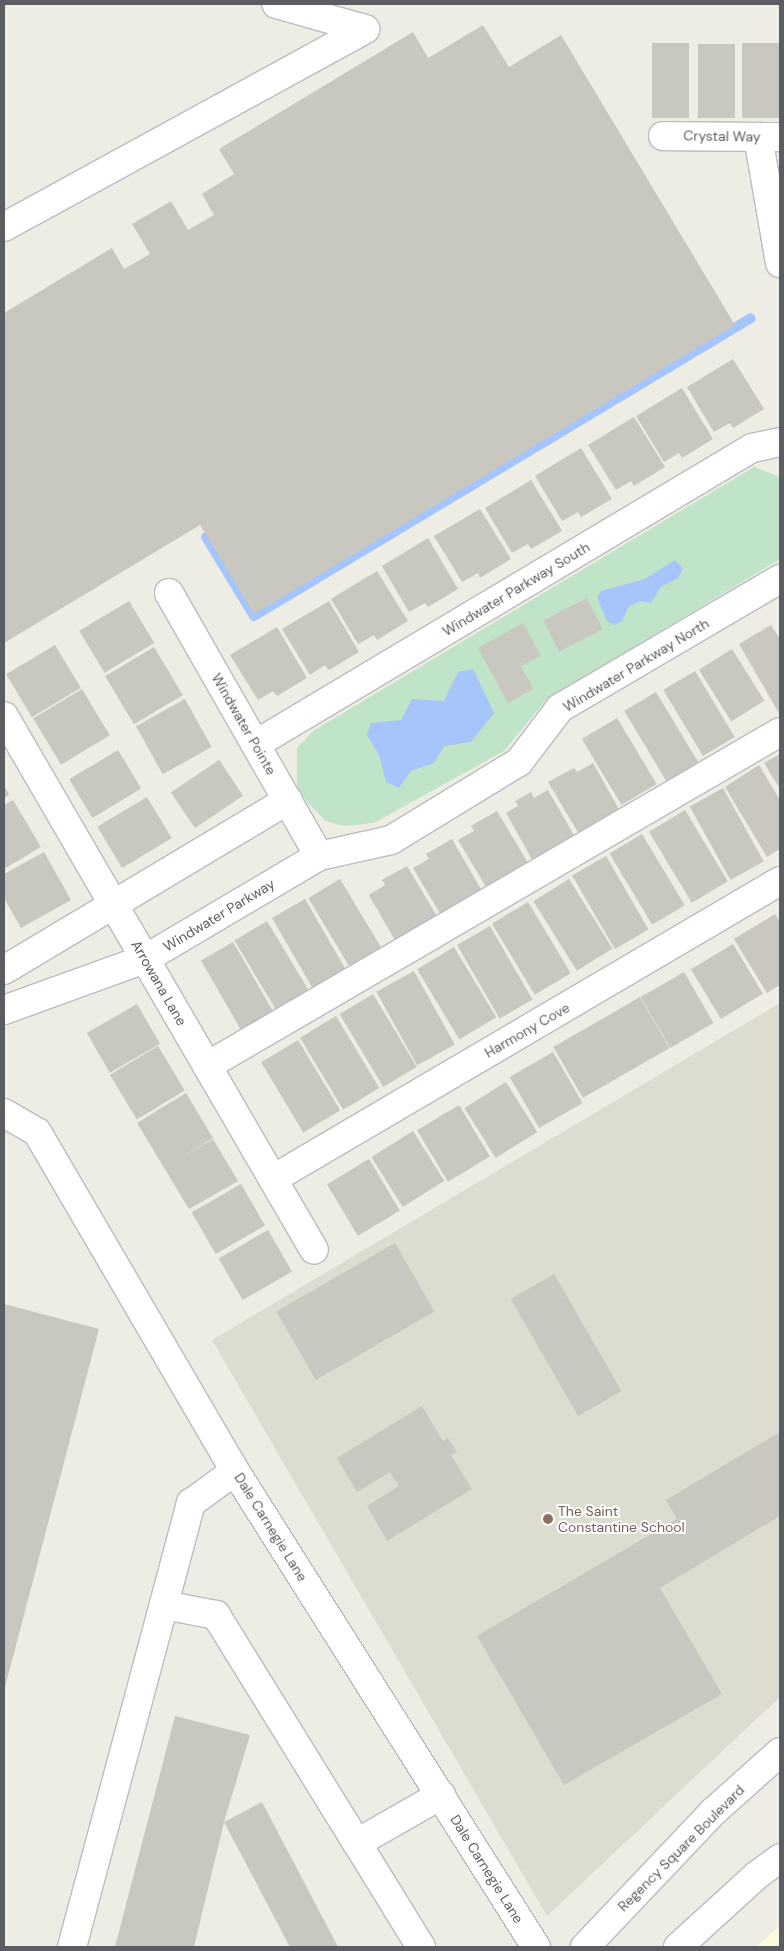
<!DOCTYPE html>
<style>
body{margin:0}
#map{position:relative;width:784px;height:1951px;overflow:hidden;background:#edede3;font-family:"DM Sans",sans-serif}
div>[style]{position:absolute}
.commercial>*{inset:0;background:#fcfbd9}
.education>*{inset:0;background:#dddcd1}
.green>*{inset:0;background:#c0e4c7}
.water>*{inset:0;background:#a5c5fb}
.stream>*{height:10px;margin:-5px;padding:0 5px;transform-origin:5px;border-radius:5px;background:#a5c5fb}
.building>*{inset:0;background:#c8c7c0;transform-origin:0 0}
.roads{filter:drop-shadow(1px 0 #bbbbc1) drop-shadow(-1px 0 #bbbbc1) drop-shadow(0 1px #bbbbc1) drop-shadow(0 -1px #bbbbc1)}
.minor>*{height:28px;margin:-14px;padding:0 14px;transform-origin:14px;border-radius:14px;background:#fff}
.dots>*{width:14px;height:14px;translate:-50% -50%;box-sizing:border-box;border:2px solid #fff;border-radius:50%}
span{translate:-50% -50%;white-space:nowrap;text-align:center;line-height:1.15;-webkit-text-stroke:4px #fff;paint-order:stroke}
.street-label{font-size:14px;color:#5b5d63}
.education-label{font-size:14px;color:#785e54}
.left{translate:0 -50%;text-align:left}
.frame{position:absolute;inset:0;border:5px solid #5b5d63;pointer-events:none}
</style>
<div id="map">
<div class="commercial">
<i style="clip-path:polygon(780px 1926px,780px 1947px,755px 1947px)"></i>
</div>
<div class="education">
<i style="clip-path:polygon(780px 1003px,780px 1697px,547px 1916px,212px 1340px)"></i>
</div>
<div class="green">
<i style="clip-path:polygon(754px 467px,780px 477px,780px 559px,546px 700px,504px 751px,374px 823px,343px 826px,326px 821px,309px 804px,297px 788px,297px 748px,313px 731px)"></i>
</div>
<div class="water">
<i style="clip-path:polygon(675px 560px,683px 569px,678px 578px,661px 587px,651px 603px,641px 601px,629px 606px,622px 621px,615px 625px,607px 621px,597px 597px,601px 591px,645px 579px)"></i>
<i style="clip-path:polygon(473px 669px,494px 713px,471px 742px,444px 746px,434px 763px,411px 771px,399px 788px,386px 782px,379px 755px,367px 735px,371px 723px,401px 720px,412px 699px,444px 701px,458px 672px)"></i>
</div>
<div class="stream">
<i style="left:206px;top:537px;width:92px;rotate:58.7deg"></i>
<i style="left:254px;top:616px;width:579px;rotate:-30.95deg"></i>
</div>
<div class="building">
<i style="clip-path:polygon(483px 25px,509px 67px,561px 35px,735px 325px,254px 614px,200px 525px,4px 643px,4px 313px,112px 248px,124px 269px,150px 254px,132px 224px,171px 201px,188px 230px,214px 215px,202px 194px,234px 174px,219px 149px,413px 32px,428px 58px)"></i>
<i style="left:652px;top:43px;width:37px;height:75px"></i>
<i style="left:742px;top:43px;width:37px;height:75px"></i>
<i style="left:698px;top:44px;width:37px;height:74px"></i>
<i style="clip-path:polygon(733px 359px,764px 409px,733px 428px,730px 423px,714px 432px,687px 387px)"></i>
<i style="clip-path:polygon(682px 388px,713px 439px,682px 458px,679px 453px,664px 462px,636px 416px)"></i>
<i style="clip-path:polygon(634px 417px,665px 467px,634px 486px,631px 481px,616px 490px,588px 445px)"></i>
<i style="clip-path:polygon(581px 448px,612px 499px,581px 517px,578px 512px,562px 521px,535px 476px)"></i>
<i style="clip-path:polygon(531px 480px,562px 531px,531px 549px,528px 544px,512px 553px,485px 508px)"></i>
<i style="clip-path:polygon(480px 509px,511px 559px,480px 578px,478px 573px,462px 582px,434px 536px)"></i>
<i style="clip-path:polygon(428px 538px,458px 589px,428px 607px,425px 603px,409px 612px,382px 566px)"></i>
<i style="clip-path:polygon(377px 571px,408px 621px,377px 640px,374px 635px,358px 644px,331px 599px)"></i>
<i style="left:587px;top:598px;width:35px;height:49px;rotate:63deg"></i>
<i style="left:129px;top:601px;width:49px;height:58px;rotate:59deg"></i>
<i style="clip-path:polygon(329px 601px,359px 652px,329px 670px,325px 665px,310px 675px,282px 629px)"></i>
<i style="clip-path:polygon(523px 623px,541px 656px,521px 666px,533px 689px,508px 703px,478px 648px)"></i>
<i style="clip-path:polygon(771px 625px,780px 639px,780px 715px,739px 644px)"></i>
<i style="clip-path:polygon(277px 627px,307px 678px,277px 696px,273px 691px,258px 700px,230px 655px)"></i>
<i style="left:55px;top:645px;width:50px;height:57px;rotate:59deg"></i>
<i style="left:154px;top:647px;width:56px;height:57px;rotate:59deg"></i>
<i style="left:732px;top:649px;width:61px;height:39px;rotate:58deg"></i>
<i style="left:695px;top:671px;width:77px;height:37px;rotate:59deg"></i>
<i style="left:82px;top:689px;width:54px;height:57px;rotate:59deg"></i>
<i style="left:656px;top:692px;width:84px;height:37px;rotate:59deg"></i>
<i style="left:185px;top:699px;width:55px;height:56px;rotate:61deg"></i>
<i style="left:617px;top:718px;width:77px;height:41px;rotate:59deg"></i>
<i style="left:118px;top:750px;width:45px;height:57px;rotate:59deg"></i>
<i style="clip-path:polygon(780px 754px,780px 789px,764px 763px)"></i>
<i style="left:219px;top:760px;width:43px;height:58px;rotate:56deg"></i>
<i style="clip-path:polygon(593px 763px,620px 811px,579px 834px,548px 782px,574px 768px,577px 772px)"></i>
<i style="clip-path:polygon(759px 765px,780px 800px,780px 849px,767px 857px,725px 787px)"></i>
<i style="clip-path:polygon(4px 785px,9px 795px,4px 798px)"></i>
<i style="left:723px;top:788px;width:84px;height:38px;rotate:61deg"></i>
<i style="clip-path:polygon(548px 790px,575px 837px,533px 861px,506px 813px,518px 806px,515px 801px,531px 792px,534px 798px)"></i>
<i style="left:147px;top:797px;width:48px;height:58px;rotate:59deg"></i>
<i style="clip-path:polygon(13px 800px,41px 847px,4px 869px,4px 805px)"></i>
<i style="left:685px;top:810px;width:83px;height:42px;rotate:59deg"></i>
<i style="clip-path:polygon(497px 811px,528px 863px,486px 887px,458px 840px,474px 831px,471px 826px)"></i>
<i style="left:642px;top:834px;width:83px;height:38px;rotate:59deg"></i>
<i style="clip-path:polygon(452px 839px,482px 891px,441px 915px,413px 868px,429px 859px,426px 854px)"></i>
<i style="clip-path:polygon(44px 852px,71px 900px,21px 928px,4px 898px,4px 874px)"></i>
<i style="left:606px;top:856px;width:85px;height:39px;rotate:60deg"></i>
<i style="clip-path:polygon(407px 866px,438px 918px,396px 942px,369px 895px,385px 885px,382px 880px)"></i>
<i style="left:340px;top:879px;width:83px;height:37px;rotate:59deg"></i>
<i style="left:569px;top:879px;width:82px;height:42px;rotate:58deg"></i>
<i style="left:305px;top:899px;width:83px;height:38px;rotate:60deg"></i>
<i style="left:528px;top:902px;width:83px;height:42px;rotate:59deg"></i>
<i style="clip-path:polygon(775px 914px,780px 922px,780px 985px,767px 993px,734px 939px)"></i>
<i style="left:267px;top:921px;width:82px;height:38px;rotate:59deg"></i>
<i style="left:490px;top:926px;width:85px;height:38px;rotate:60deg"></i>
<i style="left:233px;top:942px;width:83px;height:37px;rotate:60deg"></i>
<i style="left:733px;top:944px;width:58px;height:49px;rotate:59deg"></i>
<i style="left:454px;top:947px;width:82px;height:43px;rotate:59deg"></i>
<i style="left:414px;top:971px;width:84px;height:43px;rotate:61deg"></i>
<i style="left:684px;top:972px;width:59px;height:50px;rotate:60deg"></i>
<i style="left:373px;top:994px;width:85px;height:39px;rotate:59deg"></i>
<i style="left:640px;top:997px;width:59px;height:100px;rotate:60deg"></i>
<i style="left:137px;top:1004px;width:46px;height:58px;rotate:60deg"></i>
<i style="left:336px;top:1016px;width:84px;height:42px;rotate:59deg"></i>
<i style="left:298px;top:1040px;width:82px;height:43px;rotate:59deg"></i>
<i style="left:158px;top:1046px;width:52px;height:56px;rotate:59deg"></i>
<i style="left:553px;top:1052px;width:59px;height:50px;rotate:60deg"></i>
<i style="left:506px;top:1082px;width:59px;height:49px;rotate:58deg"></i>
<i style="clip-path:polygon(186px 1093px,213px 1138px,176px 1161px,213px 1139px,238px 1181px,189px 1209px,137px 1123px)"></i>
<i style="left:459px;top:1105px;width:60px;height:49px;rotate:59deg"></i>
<i style="left:413px;top:1131px;width:59px;height:49px;rotate:58deg"></i>
<i style="left:369px;top:1159px;width:60px;height:49px;rotate:59deg"></i>
<i style="left:241px;top:1184px;width:48px;height:57px;rotate:60deg"></i>
<i style="left:268px;top:1230px;width:48px;height:57px;rotate:60deg"></i>
<i style="left:395px;top:1243px;width:79px;height:137px;rotate:60deg"></i>
<i style="left:554px;top:1274px;width:135px;height:50px;rotate:60deg"></i>
<i style="clip-path:polygon(4px 1304px,99px 1329px,4px 1691px)"></i>
<i style="clip-path:polygon(422px 1406px,443px 1441px,448px 1438px,457px 1452px,451px 1455px,472px 1489px,387px 1541px,367px 1506px,399px 1486px,390px 1472px,357px 1492px,337px 1458px)"></i>
<i style="clip-path:polygon(780px 1432px,780px 1516px,660px 1588px,722px 1694px,564px 1785px,477px 1636px,677px 1519px,666px 1500px)"></i>
<i style="clip-path:polygon(175px 1716px,250px 1735px,224px 1822px,262px 1802px,338px 1947px,290px 1947px,224px 1822px,194px 1947px,115px 1947px)"></i>
</div>
<div class="roads">
<div class="minor">
<i style="left:663px;top:136px;width:117px;rotate:0.5deg"></i>
<i style="left:758px;top:137px;width:128px;rotate:80.1deg"></i>
<i style="left:4px;top:227px;width:412px;rotate:-28.7deg"></i>
<i style="left:365px;top:29px;width:92px;rotate:-164.3deg"></i>
<i style="left:169px;top:593px;width:303px;rotate:60.3deg"></i>
<i style="left:4px;top:716px;width:617px;rotate:59.86deg"></i>
<i style="left:256px;top:744px;width:578px;rotate:-30.83deg"></i>
<i style="left:752px;top:448px;width:29px;rotate:-12deg"></i>
<i style="left:4px;top:970px;width:331px;rotate:-30.9deg"></i>
<i style="left:4px;top:1010px;width:150px;rotate:-19.9deg"></i>
<i style="left:145px;top:959px;width:202px;rotate:-30.6deg"></i>
<i style="left:319px;top:856px;width:74px;rotate:-12.5deg"></i>
<i style="left:391px;top:840px;width:150px;rotate:-31.4deg"></i>
<i style="left:519px;top:762px;width:68px;rotate:-52.8deg"></i>
<i style="left:560px;top:708px;width:255px;rotate:-30.4deg"></i>
<i style="left:207px;top:1066px;width:663px;rotate:-30.24deg"></i>
<i style="left:4px;top:1113px;width:38px;rotate:30deg"></i>
<i style="left:37px;top:1132px;width:393px;rotate:59.7deg"></i>
<i style="left:235px;top:1471px;width:563px;rotate:57.69deg"></i>
<i style="left:273px;top:1179px;width:588px;rotate:-30.45deg"></i>
<i style="left:164px;top:1605px;width:53px;rotate:10.9deg"></i>
<i style="left:216px;top:1615px;width:268px;rotate:58.3deg"></i>
<i style="left:357px;top:1843px;width:97px;rotate:-29.7deg"></i>
<i style="left:357px;top:1843px;width:122px;rotate:58.4deg"></i>
<i style="left:72px;top:1947px;width:460px;rotate:-75deg"></i>
<i style="left:191px;top:1503px;width:54px;rotate:-36deg"></i>
<i style="left:585px;top:1947px;width:186px;rotate:-46.5deg"></i>
<i style="left:713px;top:1812px;width:90px;rotate:-41.8deg"></i>
<i style="left:678px;top:1947px;width:107px;rotate:-42.3deg"></i>
<i style="left:757px;top:1875px;width:29px;rotate:-36deg"></i>
</div>
</div>
<div class="dots">
<i style="left:548px;top:1519px;background:#8d6e63"></i>
</div>
<div class="street-label">
<span style="left:722px;top:136px;rotate:1deg">Crystal Way</span>
<span style="left:516px;top:589px;rotate:-31deg">Windwater Parkway South</span>
<span style="left:636px;top:665px;rotate:-31deg">Windwater Parkway North</span>
<span style="left:244px;top:724px;rotate:60deg">Windwater Pointe</span>
<span style="left:219px;top:915px;rotate:-31deg">Windwater Parkway</span>
<span style="left:159px;top:983px;rotate:60deg">Arrowana Lane</span>
<span style="left:527px;top:1030px;rotate:-30deg">Harmony Cove</span>
<span style="left:271px;top:1527px;rotate:58deg">Dale Carnegie Lane</span>
<span style="left:681px;top:1848px;rotate:-45deg">Regency Square Boulevard</span>
<span style="left:487px;top:1869px;rotate:58deg">Dale Carnegie Lane</span>
</div>
<div class="education-label">
<span class="left" style="left:558px;top:1519px">The Saint<br>Constantine School</span>
</div>
<div class="frame"></div>
</div>
